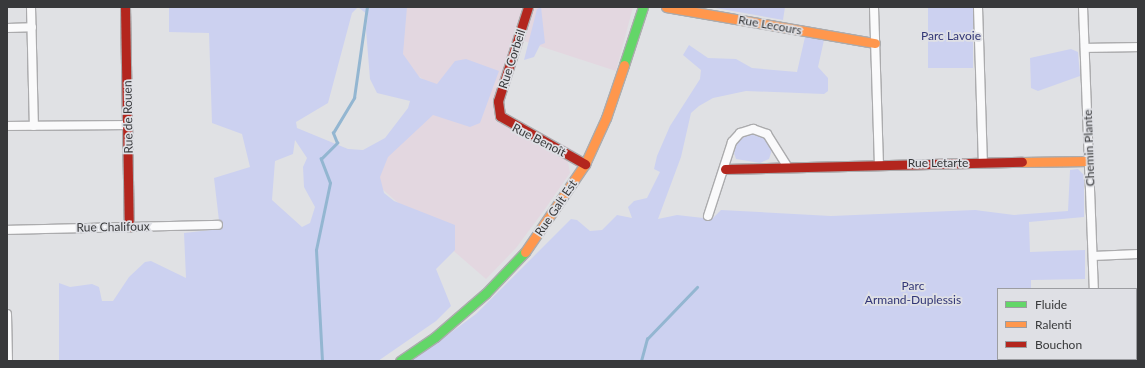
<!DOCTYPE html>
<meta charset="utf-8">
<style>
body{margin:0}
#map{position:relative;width:1145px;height:368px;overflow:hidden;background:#e0e1e4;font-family:Lato,sans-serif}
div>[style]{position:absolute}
.commercial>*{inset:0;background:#e3d7e0}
.green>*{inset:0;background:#ccd1f0;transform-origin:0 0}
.stream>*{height:2.5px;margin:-1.25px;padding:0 1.25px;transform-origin:1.25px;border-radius:1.25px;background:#93b6d1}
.roads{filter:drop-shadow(1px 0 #ababad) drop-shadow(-1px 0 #ababad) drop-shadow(0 1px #ababad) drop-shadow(0 -1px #ababad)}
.street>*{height:8px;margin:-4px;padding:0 4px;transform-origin:4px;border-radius:4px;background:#fafafb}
.fast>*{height:9px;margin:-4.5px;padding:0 4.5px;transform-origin:4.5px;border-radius:4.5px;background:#63d668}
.slow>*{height:9px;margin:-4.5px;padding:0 4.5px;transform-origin:4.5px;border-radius:4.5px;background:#ff974d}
.jam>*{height:9px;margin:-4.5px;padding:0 4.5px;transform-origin:4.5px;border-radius:4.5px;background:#b3261e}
span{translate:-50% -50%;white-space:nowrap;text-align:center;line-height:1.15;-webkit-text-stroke:3.5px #dfe0e5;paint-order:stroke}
.street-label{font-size:12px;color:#38393b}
.park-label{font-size:12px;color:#323676}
.frame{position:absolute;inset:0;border:8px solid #38393b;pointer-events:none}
.legend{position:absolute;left:997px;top:288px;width:140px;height:72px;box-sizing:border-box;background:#dfe0e5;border:1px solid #9c9da1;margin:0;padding:5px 7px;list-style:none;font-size:12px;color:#38393b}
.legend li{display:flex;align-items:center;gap:8px;height:20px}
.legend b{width:20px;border:1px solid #9c9da1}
</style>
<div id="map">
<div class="commercial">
<i style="clip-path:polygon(389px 7px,633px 7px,616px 71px,524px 41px,504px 101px,506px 114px,575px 151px,568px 162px,570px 173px,545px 209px,516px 248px,486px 279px,366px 175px,446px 96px,368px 39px)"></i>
</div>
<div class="green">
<i style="clip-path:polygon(evenodd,169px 7px,407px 7px,403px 54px,420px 78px,437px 84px,455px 61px,466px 59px,499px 71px,480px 123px,470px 127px,433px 115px,388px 157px,380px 177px,384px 193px,394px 201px,455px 225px,455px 250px,436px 269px,451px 306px,436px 321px,378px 361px,59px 361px,59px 283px,70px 287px,92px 284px,99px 287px,102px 301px,113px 301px,129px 277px,145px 262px,151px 261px,186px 278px,184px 233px,220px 229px,214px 178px,250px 167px,242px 134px,212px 123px,209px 33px,169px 32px,169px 7px,358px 7px,368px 15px,366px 30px,370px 79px,377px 93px,410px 101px,408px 108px,385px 138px,363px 150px,348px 149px,297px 128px,296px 122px,328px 103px,352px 13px,358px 7px,169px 7px,295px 140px,307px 158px,303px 167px,304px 187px,315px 207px,310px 223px,302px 227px,272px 200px,275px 161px,293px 154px,295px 140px)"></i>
<i style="clip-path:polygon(541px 7px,545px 43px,540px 45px,534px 57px,524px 60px,537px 9px)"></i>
<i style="clip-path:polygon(710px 7px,785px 7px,783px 20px)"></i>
<i style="left:928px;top:7px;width:45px;height:61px"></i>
<i style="clip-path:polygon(805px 37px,824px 40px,818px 67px,828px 78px,828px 91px,824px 94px,746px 91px,713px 98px,699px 106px,691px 113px,681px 157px,658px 219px,677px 215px,712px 219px,721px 210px,831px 216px,975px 210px,1014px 215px,1068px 211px,1070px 170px,1078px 169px,1084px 175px,1084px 217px,1029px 222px,1030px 252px,1085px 250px,1085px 279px,1031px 280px,1031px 289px,998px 289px,998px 359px,1033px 361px,412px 361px,476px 314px,571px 219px,577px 220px,590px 231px,602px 230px,617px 215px,632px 218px,628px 207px,634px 201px,647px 198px,660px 172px,654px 169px,657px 156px,670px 126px,700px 79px,701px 70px,683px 55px,689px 45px,708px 58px,736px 59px,752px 68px,797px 72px)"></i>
<i style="clip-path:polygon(1071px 49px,1078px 52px,1080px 76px,1038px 91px,1031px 88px,1030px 58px)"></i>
<i style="clip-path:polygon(750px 134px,767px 139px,772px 150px,769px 159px,760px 163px,736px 159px,734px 153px,738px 140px)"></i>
</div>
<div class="stream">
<i style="left:322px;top:361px;width:111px;rotate:-93.1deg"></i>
<i style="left:316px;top:250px;width:68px;rotate:-78.2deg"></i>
<i style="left:330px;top:183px;width:26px;rotate:-111deg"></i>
<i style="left:321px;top:159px;width:23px;rotate:-45deg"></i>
<i style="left:337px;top:143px;width:11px;rotate:-112deg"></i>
<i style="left:333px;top:133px;width:41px;rotate:-59deg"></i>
<i style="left:354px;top:98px;width:92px;rotate:-81.9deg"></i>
<i style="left:641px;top:361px;width:23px;rotate:-75deg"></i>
<i style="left:647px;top:339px;width:72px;rotate:-46.1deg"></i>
</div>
<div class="roads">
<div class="street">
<i style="left:31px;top:7px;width:119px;rotate:88.6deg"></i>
<i style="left:874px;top:7px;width:156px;rotate:88.2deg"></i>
<i style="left:978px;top:7px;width:156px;rotate:88.2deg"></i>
<i style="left:1083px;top:7px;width:282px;rotate:87.8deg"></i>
<i style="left:7px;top:28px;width:25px;rotate:-2deg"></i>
<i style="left:1085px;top:48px;width:53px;rotate:-1.1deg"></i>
<i style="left:7px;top:126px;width:121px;rotate:-0.5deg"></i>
<i style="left:708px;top:216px;width:78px;rotate:-72deg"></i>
<i style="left:732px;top:142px;width:12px;rotate:-48deg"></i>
<i style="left:740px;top:133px;width:14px;rotate:-17deg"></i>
<i style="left:753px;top:129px;width:15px;rotate:20deg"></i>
<i style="left:767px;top:134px;width:38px;rotate:58deg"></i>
<i style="left:7px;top:230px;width:211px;rotate:-1.4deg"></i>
<i style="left:1093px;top:256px;width:45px;rotate:-2.5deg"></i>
<i style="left:7px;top:314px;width:47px;rotate:88.8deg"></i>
<i style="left:1095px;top:359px;width:2px;rotate:90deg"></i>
</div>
<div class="fast">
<i style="left:624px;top:65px;width:61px;rotate:-71.9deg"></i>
<i style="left:400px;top:361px;width:42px;rotate:-34.4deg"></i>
<i style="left:435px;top:337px;width:67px;rotate:-40.8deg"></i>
<i style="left:486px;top:293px;width:57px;rotate:-46.4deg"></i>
</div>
<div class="slow">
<i style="left:666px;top:7px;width:212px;rotate:9.8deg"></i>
<i style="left:1022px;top:162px;width:67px;rotate:-0.9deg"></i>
<i style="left:525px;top:252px;width:107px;rotate:-55.7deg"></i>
<i style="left:585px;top:164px;width:51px;rotate:-65.5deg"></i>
<i style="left:606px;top:118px;width:56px;rotate:-71.2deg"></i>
</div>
<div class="jam">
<i style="left:125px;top:7px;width:220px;rotate:89deg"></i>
<i style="left:528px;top:7px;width:99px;rotate:107.7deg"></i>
<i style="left:498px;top:101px;width:15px;rotate:82deg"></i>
<i style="left:500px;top:116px;width:98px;rotate:29.5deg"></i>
<i style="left:725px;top:169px;width:297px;rotate:-1.4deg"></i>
</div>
</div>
<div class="street-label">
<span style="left:770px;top:25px;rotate:10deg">Rue Lecours</span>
<span style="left:512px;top:59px;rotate:-72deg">Rue Corbeil</span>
<span style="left:128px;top:117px;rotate:-91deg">Rue de Rouen</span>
<span style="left:539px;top:140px;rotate:27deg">Rue Benoît</span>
<span style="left:1089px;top:148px;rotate:-92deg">Chemin Plante</span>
<span style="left:938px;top:163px">Rue Letarte</span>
<span style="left:556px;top:208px;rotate:-56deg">Rue Galt Est</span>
<span style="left:113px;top:227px;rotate:-1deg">Rue Chalifoux</span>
</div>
<div class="park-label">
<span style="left:951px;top:36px">Parc Lavoie</span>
<span style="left:913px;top:293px">Parc<br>Armand-Duplessis</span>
</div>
<div class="frame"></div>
<ul class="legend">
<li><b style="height:5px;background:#63d668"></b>Fluide</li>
<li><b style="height:5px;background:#ff974d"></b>Ralenti</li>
<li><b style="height:5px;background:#b3261e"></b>Bouchon</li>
</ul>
</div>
